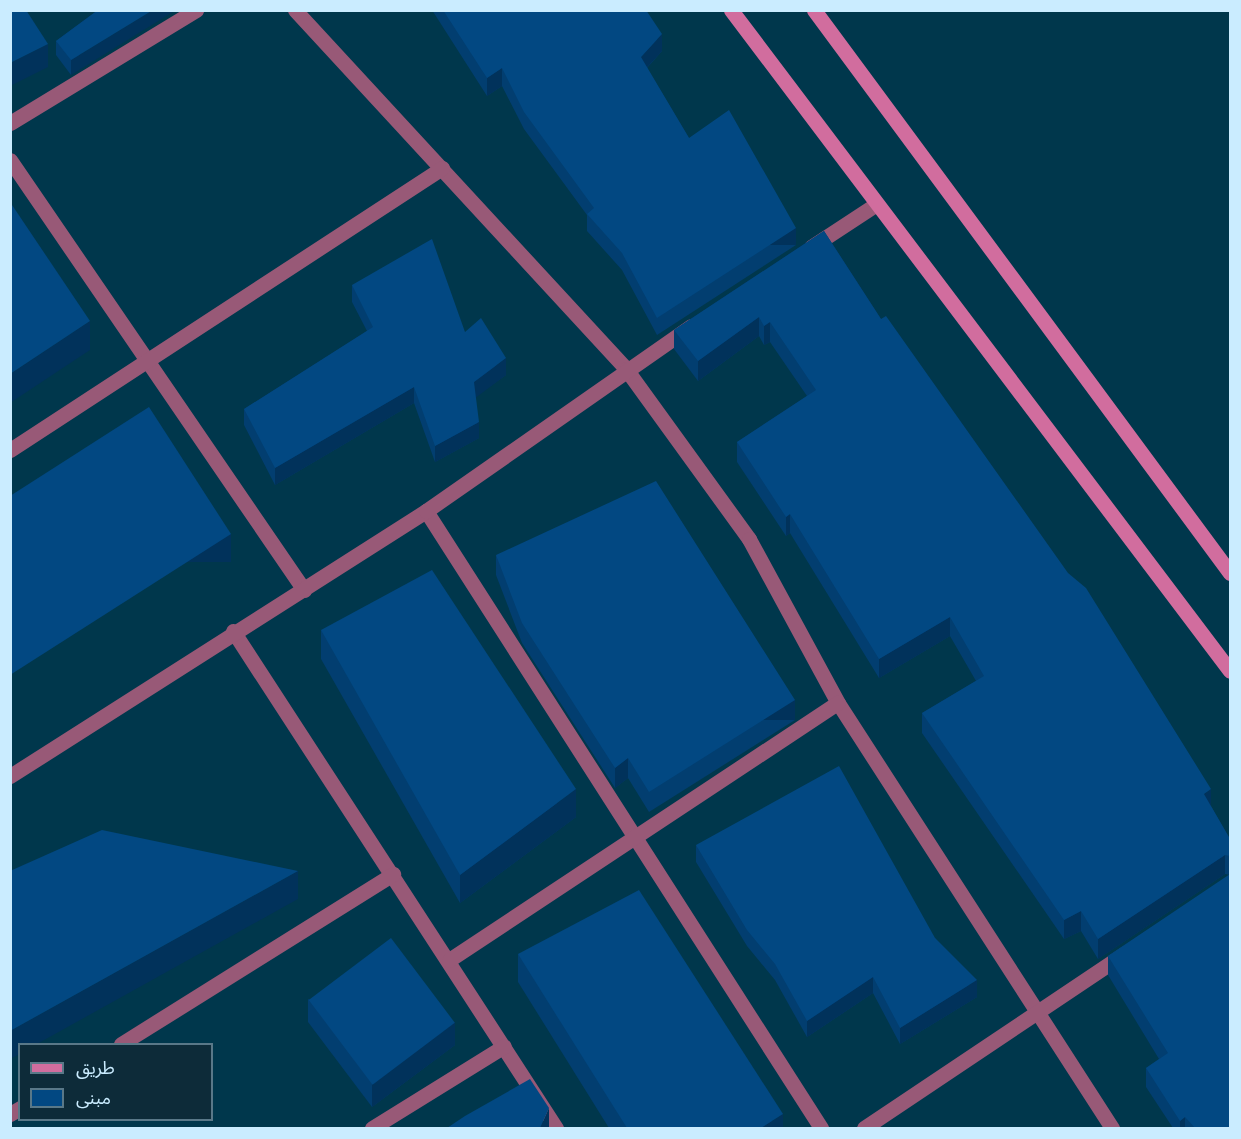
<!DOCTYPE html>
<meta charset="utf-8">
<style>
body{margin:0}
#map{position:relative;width:1241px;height:1139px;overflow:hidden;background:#00374c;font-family:Signika,"Noto Sans Arabic",sans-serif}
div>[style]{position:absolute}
.street>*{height:15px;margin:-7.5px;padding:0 7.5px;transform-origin:7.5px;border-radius:7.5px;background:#985977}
.secondary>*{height:15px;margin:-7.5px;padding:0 7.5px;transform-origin:7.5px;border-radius:7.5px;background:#d16d9e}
.wall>*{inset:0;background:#023e70}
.shaded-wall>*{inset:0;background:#01325b;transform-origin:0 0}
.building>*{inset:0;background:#024882;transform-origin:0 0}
span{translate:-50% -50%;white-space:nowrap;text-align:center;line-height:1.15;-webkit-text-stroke:5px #0d2b39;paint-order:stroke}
.frame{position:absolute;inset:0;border:12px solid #caecff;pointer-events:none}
.legend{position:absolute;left:18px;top:1043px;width:195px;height:78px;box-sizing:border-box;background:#0d2b39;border:2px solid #597888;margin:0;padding:8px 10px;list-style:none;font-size:18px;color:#caecff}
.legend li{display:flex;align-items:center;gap:12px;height:30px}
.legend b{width:30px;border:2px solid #597888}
</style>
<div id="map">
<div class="street">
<i style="left:295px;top:10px;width:488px;rotate:47.3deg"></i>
<i style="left:626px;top:369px;width:210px;rotate:54.1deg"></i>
<i style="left:749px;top:539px;width:187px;rotate:61.5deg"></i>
<i style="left:838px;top:703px;width:506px;rotate:57.19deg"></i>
<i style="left:10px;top:123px;width:218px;rotate:-31.3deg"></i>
<i style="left:10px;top:160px;width:521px;rotate:55.64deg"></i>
<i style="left:811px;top:247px;width:77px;rotate:-33.3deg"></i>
<i style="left:10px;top:450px;width:516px;rotate:-33.14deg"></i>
<i style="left:426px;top:511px;width:733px;rotate:57.37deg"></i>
<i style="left:233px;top:631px;width:593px;rotate:56.98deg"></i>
<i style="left:10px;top:776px;width:493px;rotate:-32.5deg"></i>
<i style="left:426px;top:511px;width:323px;rotate:-34.9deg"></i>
<i style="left:449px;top:960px;width:466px;rotate:-33.5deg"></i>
<i style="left:121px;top:1044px;width:321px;rotate:-32deg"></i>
<i style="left:10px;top:1114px;width:12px;rotate:-31deg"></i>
<i style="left:372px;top:1128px;width:155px;rotate:-31.8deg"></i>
<i style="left:864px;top:1128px;width:314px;rotate:-33.8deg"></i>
</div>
<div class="secondary">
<i style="left:731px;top:10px;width:828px;rotate:52.95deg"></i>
<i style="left:814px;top:10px;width:700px;rotate:53.54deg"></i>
</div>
<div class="wall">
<i style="clip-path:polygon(98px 10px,71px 75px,56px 55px,56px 41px)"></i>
<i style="clip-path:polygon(432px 10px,646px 10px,662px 51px,647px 68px,689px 138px,796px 245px,657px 335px,622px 270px,587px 231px,587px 215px,524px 129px,502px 86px,487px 96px)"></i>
<i style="clip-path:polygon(824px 231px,881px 319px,1211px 806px,1230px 839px,1230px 1128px,1173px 1128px,1146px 1087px,1146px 1068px,1159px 1059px,1108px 975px,1108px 956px,1230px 875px,1225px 874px,1098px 959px,1081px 931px,1064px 939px,922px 733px,922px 713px,976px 681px,950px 636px,879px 678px,790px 533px,786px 536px,737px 462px,737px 442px,807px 396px,770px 342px,764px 345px,759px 336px,698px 381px,674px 349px,674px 330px)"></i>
<i style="clip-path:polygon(352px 285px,465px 332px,506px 375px,475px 397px,479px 438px,435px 462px,414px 403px,275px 485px,244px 425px,244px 409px,367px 331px,352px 302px)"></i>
<i style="clip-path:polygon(496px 555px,795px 720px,649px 812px,628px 778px,615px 788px,522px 643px,496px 575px)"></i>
<i style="clip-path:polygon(321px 630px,576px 817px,460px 903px,321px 659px)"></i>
<i style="clip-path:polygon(696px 845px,935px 938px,977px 997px,900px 1044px,873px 993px,807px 1037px,775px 980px,747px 946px,696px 862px)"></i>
<i style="clip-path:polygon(518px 954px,783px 1128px,609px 1128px,518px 982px)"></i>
<i style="clip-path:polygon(308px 999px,455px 1045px,372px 1107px,308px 1022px)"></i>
</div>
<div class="shaded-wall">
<i style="clip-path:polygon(153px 10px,176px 10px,71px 75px,71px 60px)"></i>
<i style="clip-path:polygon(662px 34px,662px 51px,641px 74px,641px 57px)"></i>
<i style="clip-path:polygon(48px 44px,48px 67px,10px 86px,10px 63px)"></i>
<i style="clip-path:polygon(502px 68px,502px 86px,487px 96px,487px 78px)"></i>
<i style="left:796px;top:228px;width:17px;height:166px;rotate:90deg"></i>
<i style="clip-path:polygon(759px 317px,759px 336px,698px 381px,698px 361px)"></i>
<i style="clip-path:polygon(90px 321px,90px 350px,10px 403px,10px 374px)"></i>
<i style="clip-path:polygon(770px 322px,770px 342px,764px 345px,764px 326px)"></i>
<i style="clip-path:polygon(506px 358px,506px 375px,474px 399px,474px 382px)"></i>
<i style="clip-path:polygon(414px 387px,414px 403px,275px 485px,275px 468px)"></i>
<i style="clip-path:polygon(479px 422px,479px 438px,435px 462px,435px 446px)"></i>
<i style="clip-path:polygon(790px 514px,790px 533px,786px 536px,786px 517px)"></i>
<i style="left:231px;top:534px;width:28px;height:262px;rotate:90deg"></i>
<i style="clip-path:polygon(950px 617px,950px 636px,879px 678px,879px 659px)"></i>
<i style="left:795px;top:700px;width:20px;height:173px;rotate:90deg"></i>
<i style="clip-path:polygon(628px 758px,628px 778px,615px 788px,615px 768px)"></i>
<i style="clip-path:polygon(576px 789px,576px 817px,460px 903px,460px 875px)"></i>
<i style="clip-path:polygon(1211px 789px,1211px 809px,1204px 794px)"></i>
<i style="clip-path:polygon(1225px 855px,1225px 874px,1098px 959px,1098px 939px)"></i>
<i style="clip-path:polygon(298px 871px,298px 899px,37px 1044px,20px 1044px,20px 1054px,10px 1059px,10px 1031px)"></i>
<i style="clip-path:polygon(1081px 911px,1081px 931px,1064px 939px,1064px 920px)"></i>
<i style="clip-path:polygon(873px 977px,873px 993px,807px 1037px,807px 1021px)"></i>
<i style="clip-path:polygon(977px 980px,977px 997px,900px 1044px,900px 1028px)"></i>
<i style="clip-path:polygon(455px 1022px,455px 1045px,372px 1107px,372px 1084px)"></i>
<i style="clip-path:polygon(549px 1108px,549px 1128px,540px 1128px)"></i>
<i style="clip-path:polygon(783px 1114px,783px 1128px,761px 1128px)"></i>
<i style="clip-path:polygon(1185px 1117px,1185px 1128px,1180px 1128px,1180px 1121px)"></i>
</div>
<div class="building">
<i style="clip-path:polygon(10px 10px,26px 10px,48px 44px,10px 63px)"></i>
<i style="clip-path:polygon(98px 10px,153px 10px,71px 60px,56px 41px)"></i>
<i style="clip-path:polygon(443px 10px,646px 10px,662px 34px,641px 57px,689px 138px,729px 110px,796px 228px,657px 318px,622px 253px,587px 214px,594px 208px,524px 112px,502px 68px,487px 78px)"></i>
<i style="clip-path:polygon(10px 202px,90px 321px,10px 374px)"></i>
<i style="clip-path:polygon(824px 231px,881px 319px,886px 316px,1068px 573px,1086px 588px,1211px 789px,1204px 794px,1230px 839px,1230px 856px,1225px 855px,1098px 939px,1081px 911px,1064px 920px,922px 713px,984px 676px,950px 617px,879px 659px,790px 514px,786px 517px,737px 442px,816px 390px,770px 322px,764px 326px,759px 317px,698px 361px,674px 330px)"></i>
<i style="clip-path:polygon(432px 239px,465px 332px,481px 318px,506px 358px,474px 382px,479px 422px,435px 446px,414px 387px,275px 468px,244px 409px,373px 327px,352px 285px)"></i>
<i style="clip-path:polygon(149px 407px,231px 534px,10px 675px,10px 496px)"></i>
<i style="clip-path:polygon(656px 481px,795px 700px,649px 792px,628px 758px,615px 768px,522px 623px,496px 555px)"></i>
<i style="clip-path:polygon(432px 570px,576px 789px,460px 875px,321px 630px)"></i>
<i style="clip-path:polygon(839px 766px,935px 938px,977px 980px,900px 1028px,873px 977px,807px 1021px,775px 964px,747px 930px,696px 845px)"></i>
<i style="clip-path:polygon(102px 830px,298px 871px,10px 1031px,10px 871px)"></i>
<i style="clip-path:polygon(1230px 874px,1230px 1128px,1195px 1128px,1185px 1117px,1180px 1121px,1146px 1068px,1168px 1053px,1108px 956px)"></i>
<i style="clip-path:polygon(639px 890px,783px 1114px,761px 1128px,627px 1128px,518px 954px)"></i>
<i style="left:391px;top:938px;width:106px;height:103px;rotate:53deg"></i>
<i style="clip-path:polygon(530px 1079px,549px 1108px,540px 1128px,447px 1128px,465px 1116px)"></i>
</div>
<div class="frame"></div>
<ul class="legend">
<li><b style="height:8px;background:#d16d9e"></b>طريق</li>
<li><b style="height:16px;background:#024882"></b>مبنى</li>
</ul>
</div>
